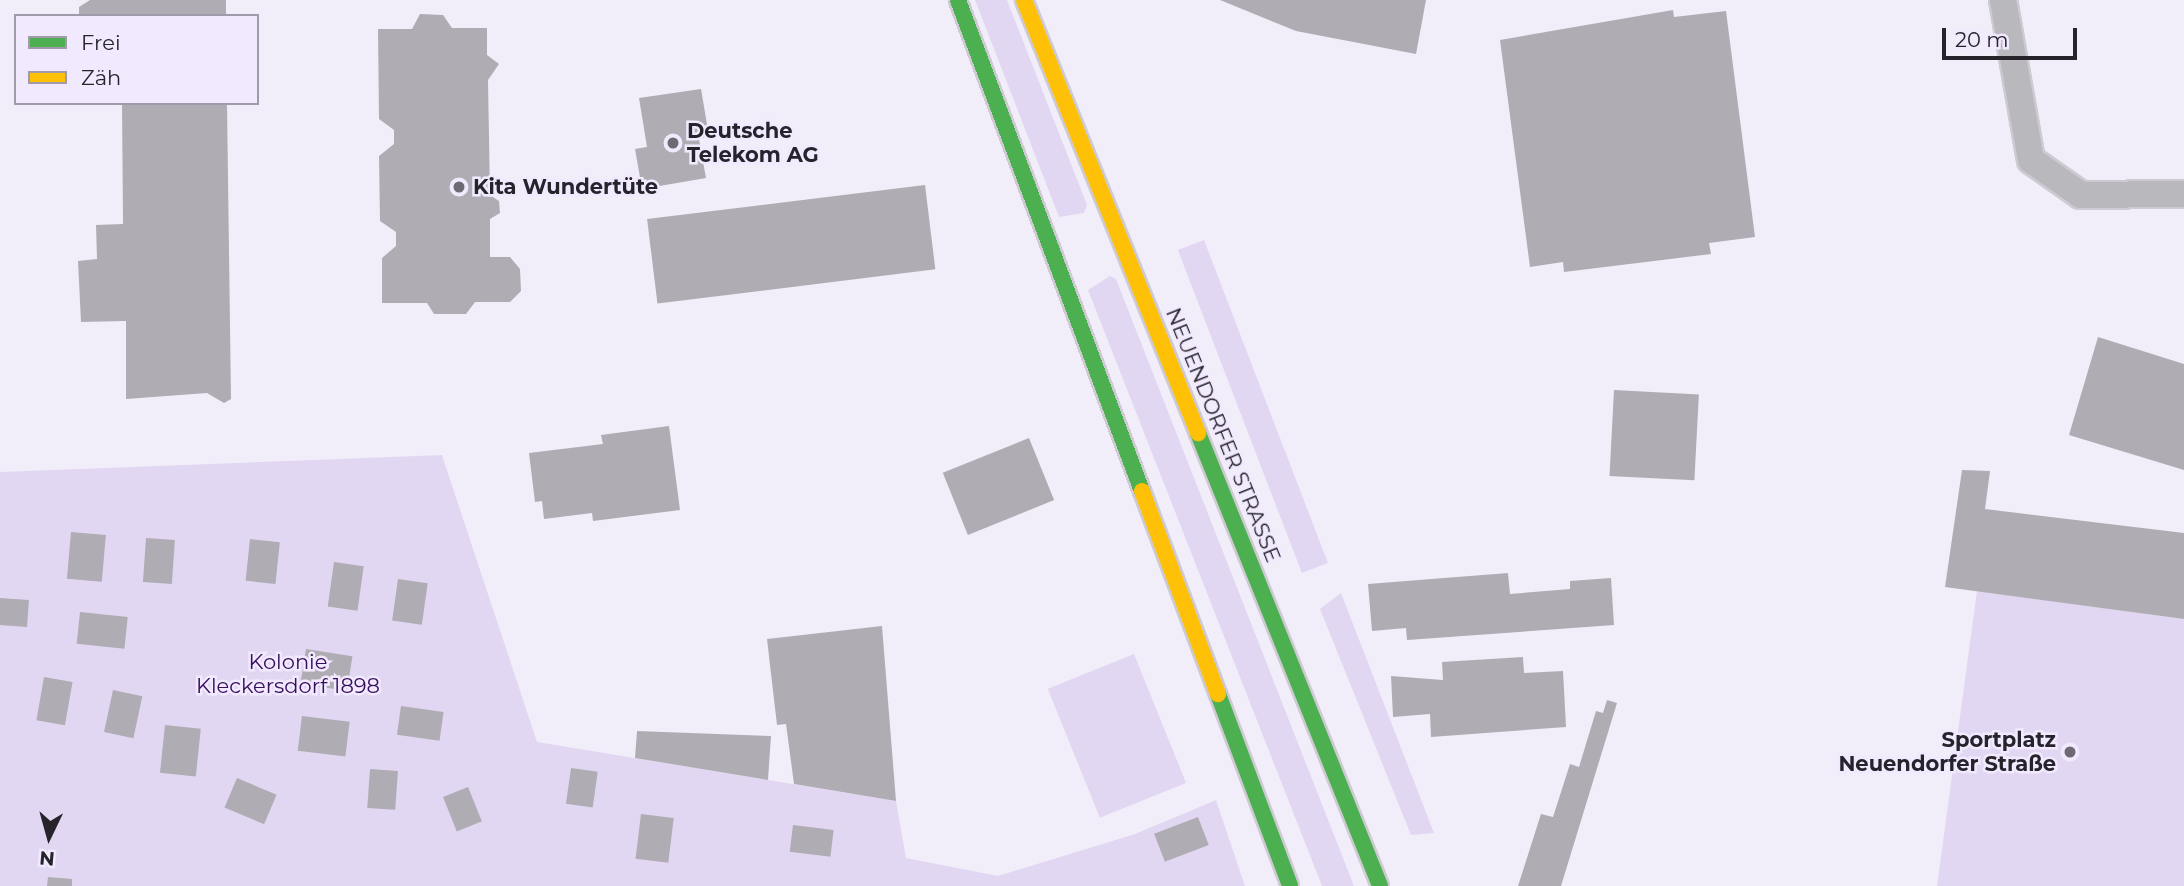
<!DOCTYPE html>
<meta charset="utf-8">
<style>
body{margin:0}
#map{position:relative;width:2184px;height:886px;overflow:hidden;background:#f2eef9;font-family:Montserrat,sans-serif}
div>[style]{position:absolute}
.green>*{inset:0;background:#e2d7f3;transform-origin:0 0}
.building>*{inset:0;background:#afacb4;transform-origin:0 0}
.roads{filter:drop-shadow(2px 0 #cecad3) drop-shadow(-2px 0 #cecad3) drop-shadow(0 2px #cecad3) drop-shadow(0 -2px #cecad3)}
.lane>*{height:26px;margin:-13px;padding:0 13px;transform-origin:13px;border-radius:13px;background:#b9b8bc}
.fast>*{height:16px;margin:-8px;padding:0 8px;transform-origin:8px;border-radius:8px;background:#4caf50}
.slow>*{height:16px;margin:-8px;padding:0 8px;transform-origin:8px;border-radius:8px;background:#ffc107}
.dots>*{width:19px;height:19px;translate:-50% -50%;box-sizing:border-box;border:4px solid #f1e9fe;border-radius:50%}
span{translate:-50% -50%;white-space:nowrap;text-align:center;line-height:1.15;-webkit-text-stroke:5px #f1e9fe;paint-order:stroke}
.poi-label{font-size:21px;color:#26232b;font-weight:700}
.left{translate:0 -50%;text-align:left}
.right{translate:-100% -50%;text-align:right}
.street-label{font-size:21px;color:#26232b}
.park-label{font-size:21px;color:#370d5c}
.legend{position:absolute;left:14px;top:14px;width:245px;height:91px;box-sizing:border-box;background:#f1e9fe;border:2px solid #a09aaa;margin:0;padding:9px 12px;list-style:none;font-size:21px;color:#26232b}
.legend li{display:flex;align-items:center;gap:14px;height:35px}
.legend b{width:35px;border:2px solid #a09aaa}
.north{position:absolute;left:14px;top:802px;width:70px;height:70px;-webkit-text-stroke:5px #f1e9fe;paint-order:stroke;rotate:185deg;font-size:19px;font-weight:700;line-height:28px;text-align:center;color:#26232b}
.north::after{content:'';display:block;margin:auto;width:24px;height:32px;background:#26232b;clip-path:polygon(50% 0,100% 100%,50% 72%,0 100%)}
.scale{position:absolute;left:1942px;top:28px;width:135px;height:32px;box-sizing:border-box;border:4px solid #26232b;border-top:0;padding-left:9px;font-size:21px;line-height:24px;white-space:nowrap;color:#26232b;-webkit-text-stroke:5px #f1e9fe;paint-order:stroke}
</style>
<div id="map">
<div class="green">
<i style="clip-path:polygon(975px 0,1007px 0,1087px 205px,1084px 213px,1059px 217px)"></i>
<i style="left:1204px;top:240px;width:346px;height:28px;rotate:69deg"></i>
<i style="clip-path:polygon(1110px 276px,1116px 279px,1354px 886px,1322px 886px,1088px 290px)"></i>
<i style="clip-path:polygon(442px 455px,537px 742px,896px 801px,906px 858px,998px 876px,1135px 834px,1216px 800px,1245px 886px,0 886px,0 472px)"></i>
<i style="clip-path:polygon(1977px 591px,2184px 619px,2184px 886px,1937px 886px)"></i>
<i style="clip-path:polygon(1341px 593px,1434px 833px,1411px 835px,1320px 609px)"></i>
<i style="left:1134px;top:654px;width:139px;height:93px;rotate:68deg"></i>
</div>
<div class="building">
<i style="clip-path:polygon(90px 0,226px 0,226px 16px,79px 16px,79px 7px)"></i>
<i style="clip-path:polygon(1220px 0,1426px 0,1416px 54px,1296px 31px)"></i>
<i style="clip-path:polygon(1673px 10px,1674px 17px,1726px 11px,1755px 237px,1709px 243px,1711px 254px,1564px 272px,1563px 262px,1530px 267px,1500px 40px)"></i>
<i style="clip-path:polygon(420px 14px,443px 15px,452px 28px,487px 28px,487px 55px,499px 64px,488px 80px,490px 195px,499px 201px,500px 213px,490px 219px,490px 257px,510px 257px,520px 269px,521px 291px,510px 302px,475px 302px,466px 314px,434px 314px,427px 303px,382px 303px,382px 258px,396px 246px,396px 232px,380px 221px,379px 156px,394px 144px,394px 130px,379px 119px,378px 29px,412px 29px)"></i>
<i style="clip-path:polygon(701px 89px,709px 136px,699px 139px,706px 178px,642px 189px,635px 149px,647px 147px,639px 98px)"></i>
<i style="clip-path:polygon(122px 103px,227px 103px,231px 399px,224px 403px,207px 393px,126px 399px,126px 321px,81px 322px,78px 261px,97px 259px,96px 225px,123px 224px)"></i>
<i style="left:925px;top:185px;width:85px;height:280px;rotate:83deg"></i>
<i style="clip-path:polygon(2098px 337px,2184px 364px,2184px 470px,2069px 435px)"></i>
<i style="left:1614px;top:390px;width:85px;height:86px;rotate:3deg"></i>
<i style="clip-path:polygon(669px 426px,680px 510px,593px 521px,592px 513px,544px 519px,542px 501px,535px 502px,529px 453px,603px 444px,601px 435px)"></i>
<i style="left:1029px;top:438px;width:67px;height:93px;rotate:68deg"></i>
<i style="clip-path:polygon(1962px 470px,1990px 471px,1985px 509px,2184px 533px,2184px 619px,1945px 587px)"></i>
<i style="left:71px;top:532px;width:35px;height:47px;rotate:5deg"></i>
<i style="left:146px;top:538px;width:29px;height:44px;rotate:4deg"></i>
<i style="left:250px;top:539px;width:30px;height:42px;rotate:6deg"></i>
<i style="left:334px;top:562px;width:30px;height:45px;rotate:8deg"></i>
<i style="clip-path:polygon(1508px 573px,1510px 594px,1570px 589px,1570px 581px,1611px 578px,1614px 625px,1407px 640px,1406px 628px,1372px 631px,1368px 584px)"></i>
<i style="left:398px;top:579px;width:30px;height:42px;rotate:8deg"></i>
<i style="left:0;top:598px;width:29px;height:27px;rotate:4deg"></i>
<i style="left:80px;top:612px;width:48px;height:32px;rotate:6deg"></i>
<i style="clip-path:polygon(882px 626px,896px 801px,794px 784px,786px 724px,777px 725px,767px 639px)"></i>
<i style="left:306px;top:649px;width:47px;height:35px;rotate:9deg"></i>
<i style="clip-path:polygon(1523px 657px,1524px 673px,1563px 671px,1566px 727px,1431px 737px,1430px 714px,1393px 717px,1391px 676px,1443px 680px,1442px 662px)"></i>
<i style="left:44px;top:677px;width:29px;height:44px;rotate:10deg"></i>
<i style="left:113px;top:690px;width:30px;height:43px;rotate:12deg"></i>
<i style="clip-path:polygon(1607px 700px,1617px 703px,1561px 886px,1518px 886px,1541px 814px,1553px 817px,1570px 764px,1579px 767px,1596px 711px,1603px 713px)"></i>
<i style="left:401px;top:706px;width:43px;height:29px;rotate:8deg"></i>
<i style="left:302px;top:716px;width:48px;height:35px;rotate:7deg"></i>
<i style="left:165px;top:725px;width:36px;height:48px;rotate:6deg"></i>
<i style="clip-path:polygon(637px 731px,771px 736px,768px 780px,635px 758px)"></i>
<i style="left:571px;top:768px;width:27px;height:36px;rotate:8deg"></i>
<i style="left:370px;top:769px;width:28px;height:39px;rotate:4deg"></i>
<i style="left:237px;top:778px;width:43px;height:32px;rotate:23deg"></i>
<i style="left:468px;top:787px;width:37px;height:27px;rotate:68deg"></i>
<i style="left:641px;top:814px;width:33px;height:45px;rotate:7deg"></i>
<i style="left:1198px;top:817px;width:30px;height:47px;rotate:69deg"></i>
<i style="left:793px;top:825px;width:41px;height:27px;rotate:7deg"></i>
<i style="clip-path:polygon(48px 877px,72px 879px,72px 886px,47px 886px)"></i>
</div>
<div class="roads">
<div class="lane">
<i style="left:2003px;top:0;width:162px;rotate:80.1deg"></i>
<i style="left:2031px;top:160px;width:61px;rotate:35deg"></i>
<i style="left:2081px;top:195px;width:103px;rotate:-0.6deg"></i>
</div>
<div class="fast">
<i style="left:958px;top:0;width:524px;rotate:69.46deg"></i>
<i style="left:1198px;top:433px;width:488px;rotate:68.1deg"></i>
<i style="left:1218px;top:694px;width:205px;rotate:69.4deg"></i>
</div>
<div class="slow">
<i style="left:1024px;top:0;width:467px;rotate:68.1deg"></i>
<i style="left:1142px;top:491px;width:217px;rotate:69.5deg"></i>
</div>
</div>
<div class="dots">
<i style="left:673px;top:143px;background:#6d6a73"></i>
<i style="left:459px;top:187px;background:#6d6a73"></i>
<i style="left:2070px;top:752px;background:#6d6a73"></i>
</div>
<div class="poi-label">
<span class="left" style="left:687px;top:143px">Deutsche<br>Telekom AG</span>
<span class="left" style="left:473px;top:187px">Kita Wundertüte</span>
<span class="right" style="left:2056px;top:752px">Sportplatz<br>Neuendorfer Straße</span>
</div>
<div class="street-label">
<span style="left:1223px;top:435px;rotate:68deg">NEUENDORFER STRASSE</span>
</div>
<div class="park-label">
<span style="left:288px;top:674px">Kolonie<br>Kleckersdorf 1898</span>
</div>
<ul class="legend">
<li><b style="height:9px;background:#4caf50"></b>Frei</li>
<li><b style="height:9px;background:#ffc107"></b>Zäh</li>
</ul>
<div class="north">N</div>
<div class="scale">20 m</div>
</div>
